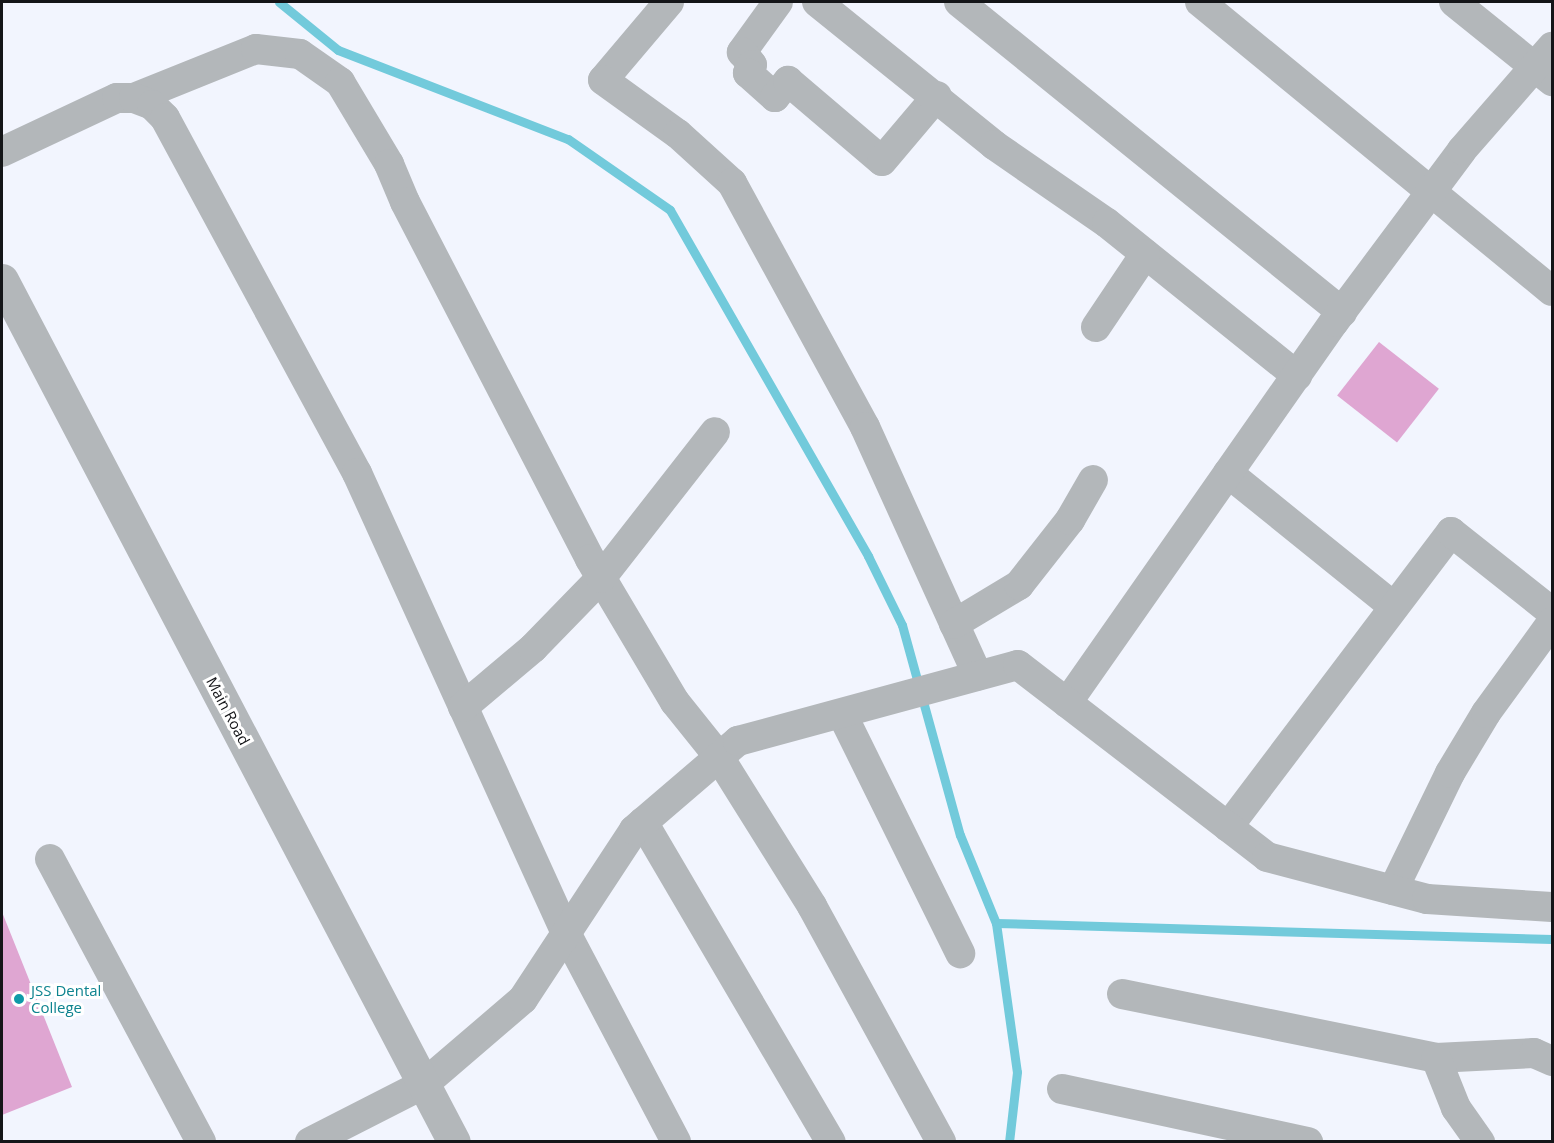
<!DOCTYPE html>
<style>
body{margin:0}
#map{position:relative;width:1554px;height:1143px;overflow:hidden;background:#f2f5fe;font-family:"Open Sans",sans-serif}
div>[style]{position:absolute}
.stream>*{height:9px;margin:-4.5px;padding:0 4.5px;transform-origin:4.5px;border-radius:4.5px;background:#72cadb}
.building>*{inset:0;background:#dfa6d2;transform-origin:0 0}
.minor>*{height:30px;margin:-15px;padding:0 15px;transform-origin:15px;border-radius:15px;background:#b3b7ba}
.tertiary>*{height:33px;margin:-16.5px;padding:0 16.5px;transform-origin:16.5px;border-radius:16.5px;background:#b3b7ba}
.dots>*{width:16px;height:16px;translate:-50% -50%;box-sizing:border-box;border:3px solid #fff;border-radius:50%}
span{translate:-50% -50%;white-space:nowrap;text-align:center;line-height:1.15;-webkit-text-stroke:6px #fff;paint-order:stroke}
.street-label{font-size:15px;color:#141518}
.culture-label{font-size:15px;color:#0d838f}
.left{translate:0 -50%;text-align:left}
.frame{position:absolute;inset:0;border:3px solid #141518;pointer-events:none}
</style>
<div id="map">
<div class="stream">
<i style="left:279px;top:2px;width:76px;rotate:39.1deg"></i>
<i style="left:338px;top:50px;width:247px;rotate:21.2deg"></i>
<i style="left:568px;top:139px;width:124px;rotate:34.8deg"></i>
<i style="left:670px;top:210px;width:399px;rotate:60.2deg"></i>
<i style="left:868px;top:556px;width:77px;rotate:63.8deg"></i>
<i style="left:902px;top:625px;width:218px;rotate:74.6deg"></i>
<i style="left:960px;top:835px;width:95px;rotate:67.8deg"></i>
<i style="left:996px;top:923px;width:150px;rotate:82deg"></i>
<i style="left:1017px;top:1072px;width:70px;rotate:96.5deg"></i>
<i style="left:996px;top:923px;width:556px;rotate:1.65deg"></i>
</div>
<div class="building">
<i style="left:1379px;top:342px;width:76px;height:68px;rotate:38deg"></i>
<i style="clip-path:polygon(2px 912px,72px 1087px,2px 1115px)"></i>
</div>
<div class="minor">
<i style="left:669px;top:2px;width:102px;rotate:130.2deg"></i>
<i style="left:603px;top:80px;width:92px;rotate:35.8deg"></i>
<i style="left:678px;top:134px;width:73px;rotate:42.2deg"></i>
<i style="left:732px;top:183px;width:278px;rotate:61.4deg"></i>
<i style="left:865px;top:427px;width:273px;rotate:65.6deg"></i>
<i style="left:778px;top:2px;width:62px;rotate:125.8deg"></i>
<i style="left:742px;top:52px;width:16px;rotate:52deg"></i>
<i style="left:752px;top:65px;width:9px;rotate:117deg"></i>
<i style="left:748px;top:73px;width:36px;rotate:42deg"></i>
<i style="left:775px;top:97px;width:21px;rotate:-51deg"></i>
<i style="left:788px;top:81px;width:123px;rotate:40.4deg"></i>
<i style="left:882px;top:161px;width:85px;rotate:-49.8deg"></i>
<i style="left:817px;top:2px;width:228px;rotate:38.9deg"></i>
<i style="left:994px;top:145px;width:137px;rotate:34.6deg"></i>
<i style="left:1107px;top:223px;width:244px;rotate:38.8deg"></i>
<i style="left:959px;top:2px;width:493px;rotate:39deg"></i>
<i style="left:1200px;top:2px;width:455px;rotate:39.4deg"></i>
<i style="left:1454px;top:2px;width:126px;rotate:38.9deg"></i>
<i style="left:134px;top:98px;width:131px;rotate:-21.9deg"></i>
<i style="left:256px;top:49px;width:44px;rotate:6.5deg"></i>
<i style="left:300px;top:54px;width:49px;rotate:35deg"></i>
<i style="left:340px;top:82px;width:96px;rotate:59.1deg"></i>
<i style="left:389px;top:164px;width:41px;rotate:67.2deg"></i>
<i style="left:405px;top:202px;width:402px;rotate:62.6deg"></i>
<i style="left:590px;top:559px;width:166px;rotate:59.3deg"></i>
<i style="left:675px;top:702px;width:70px;rotate:51.3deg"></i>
<i style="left:719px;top:757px;width:176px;rotate:58deg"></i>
<i style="left:812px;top:906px;width:269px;rotate:61.3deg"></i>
<i style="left:2px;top:152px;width:127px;rotate:-25.2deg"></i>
<i style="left:117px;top:98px;width:17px"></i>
<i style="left:134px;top:98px;width:19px;rotate:21deg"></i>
<i style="left:152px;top:105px;width:18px;rotate:45deg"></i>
<i style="left:165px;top:118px;width:404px;rotate:61.6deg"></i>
<i style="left:357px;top:473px;width:505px;rotate:65.57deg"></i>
<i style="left:566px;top:933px;width:236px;rotate:62.2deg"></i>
<i style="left:1096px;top:327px;width:88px;rotate:-56.1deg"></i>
<i style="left:1228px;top:473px;width:213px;rotate:38.9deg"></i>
<i style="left:954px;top:624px;width:76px;rotate:-31deg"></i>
<i style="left:1019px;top:585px;width:83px;rotate:-51.9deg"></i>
<i style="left:1070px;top:520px;width:46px;rotate:-60.1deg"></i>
<i style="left:1067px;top:703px;width:465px;rotate:-55deg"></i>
<i style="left:1334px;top:322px;width:214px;rotate:-53.3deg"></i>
<i style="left:1462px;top:150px;width:137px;rotate:-48.9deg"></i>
<i style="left:463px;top:707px;width:92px;rotate:-40.1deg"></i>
<i style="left:533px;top:648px;width:98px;rotate:-45.8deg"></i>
<i style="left:601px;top:578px;width:185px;rotate:-52deg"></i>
<i style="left:842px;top:714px;width:267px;rotate:63.7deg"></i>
<i style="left:643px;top:822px;width:371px;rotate:59.6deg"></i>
<i style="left:1228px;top:827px;width:370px;rotate:-52.9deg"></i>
<i style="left:1451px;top:532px;width:129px;rotate:38.4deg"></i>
<i style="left:50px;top:859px;width:321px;rotate:61.9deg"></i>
<i style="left:1393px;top:890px;width:130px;rotate:-64deg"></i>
<i style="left:1450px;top:773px;width:70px;rotate:-59deg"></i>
<i style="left:1486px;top:713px;width:112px;rotate:-54deg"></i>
<i style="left:1122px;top:994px;width:320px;rotate:11.5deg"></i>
<i style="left:1436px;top:1058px;width:98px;rotate:-2.9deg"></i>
<i style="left:1534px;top:1053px;width:20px;rotate:24deg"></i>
<i style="left:1436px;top:1058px;width:54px;rotate:68.2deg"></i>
<i style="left:1456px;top:1108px;width:42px;rotate:54.8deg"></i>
<i style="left:1062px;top:1089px;width:252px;rotate:12.2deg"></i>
<i style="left:310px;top:1142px;width:128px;rotate:-27deg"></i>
<i style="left:424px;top:1084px;width:130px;rotate:-40.6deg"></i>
<i style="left:523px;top:999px;width:202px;rotate:-56.7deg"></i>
<i style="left:634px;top:830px;width:137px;rotate:-40.6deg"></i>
<i style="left:738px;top:741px;width:290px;rotate:-15.2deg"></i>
<i style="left:1018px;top:665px;width:314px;rotate:37.6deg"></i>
<i style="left:1267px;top:857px;width:165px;rotate:14.7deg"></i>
<i style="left:1427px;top:899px;width:125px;rotate:3.7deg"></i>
</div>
<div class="tertiary">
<i style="left:2px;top:280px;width:973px;rotate:62.33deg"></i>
</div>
<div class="dots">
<i style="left:19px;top:999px;background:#0f9aa8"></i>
</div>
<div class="street-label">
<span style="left:228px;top:711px;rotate:62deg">Main Road</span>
</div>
<div class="culture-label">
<span class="left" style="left:31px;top:999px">JSS Dental<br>College</span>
</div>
<div class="frame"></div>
</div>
